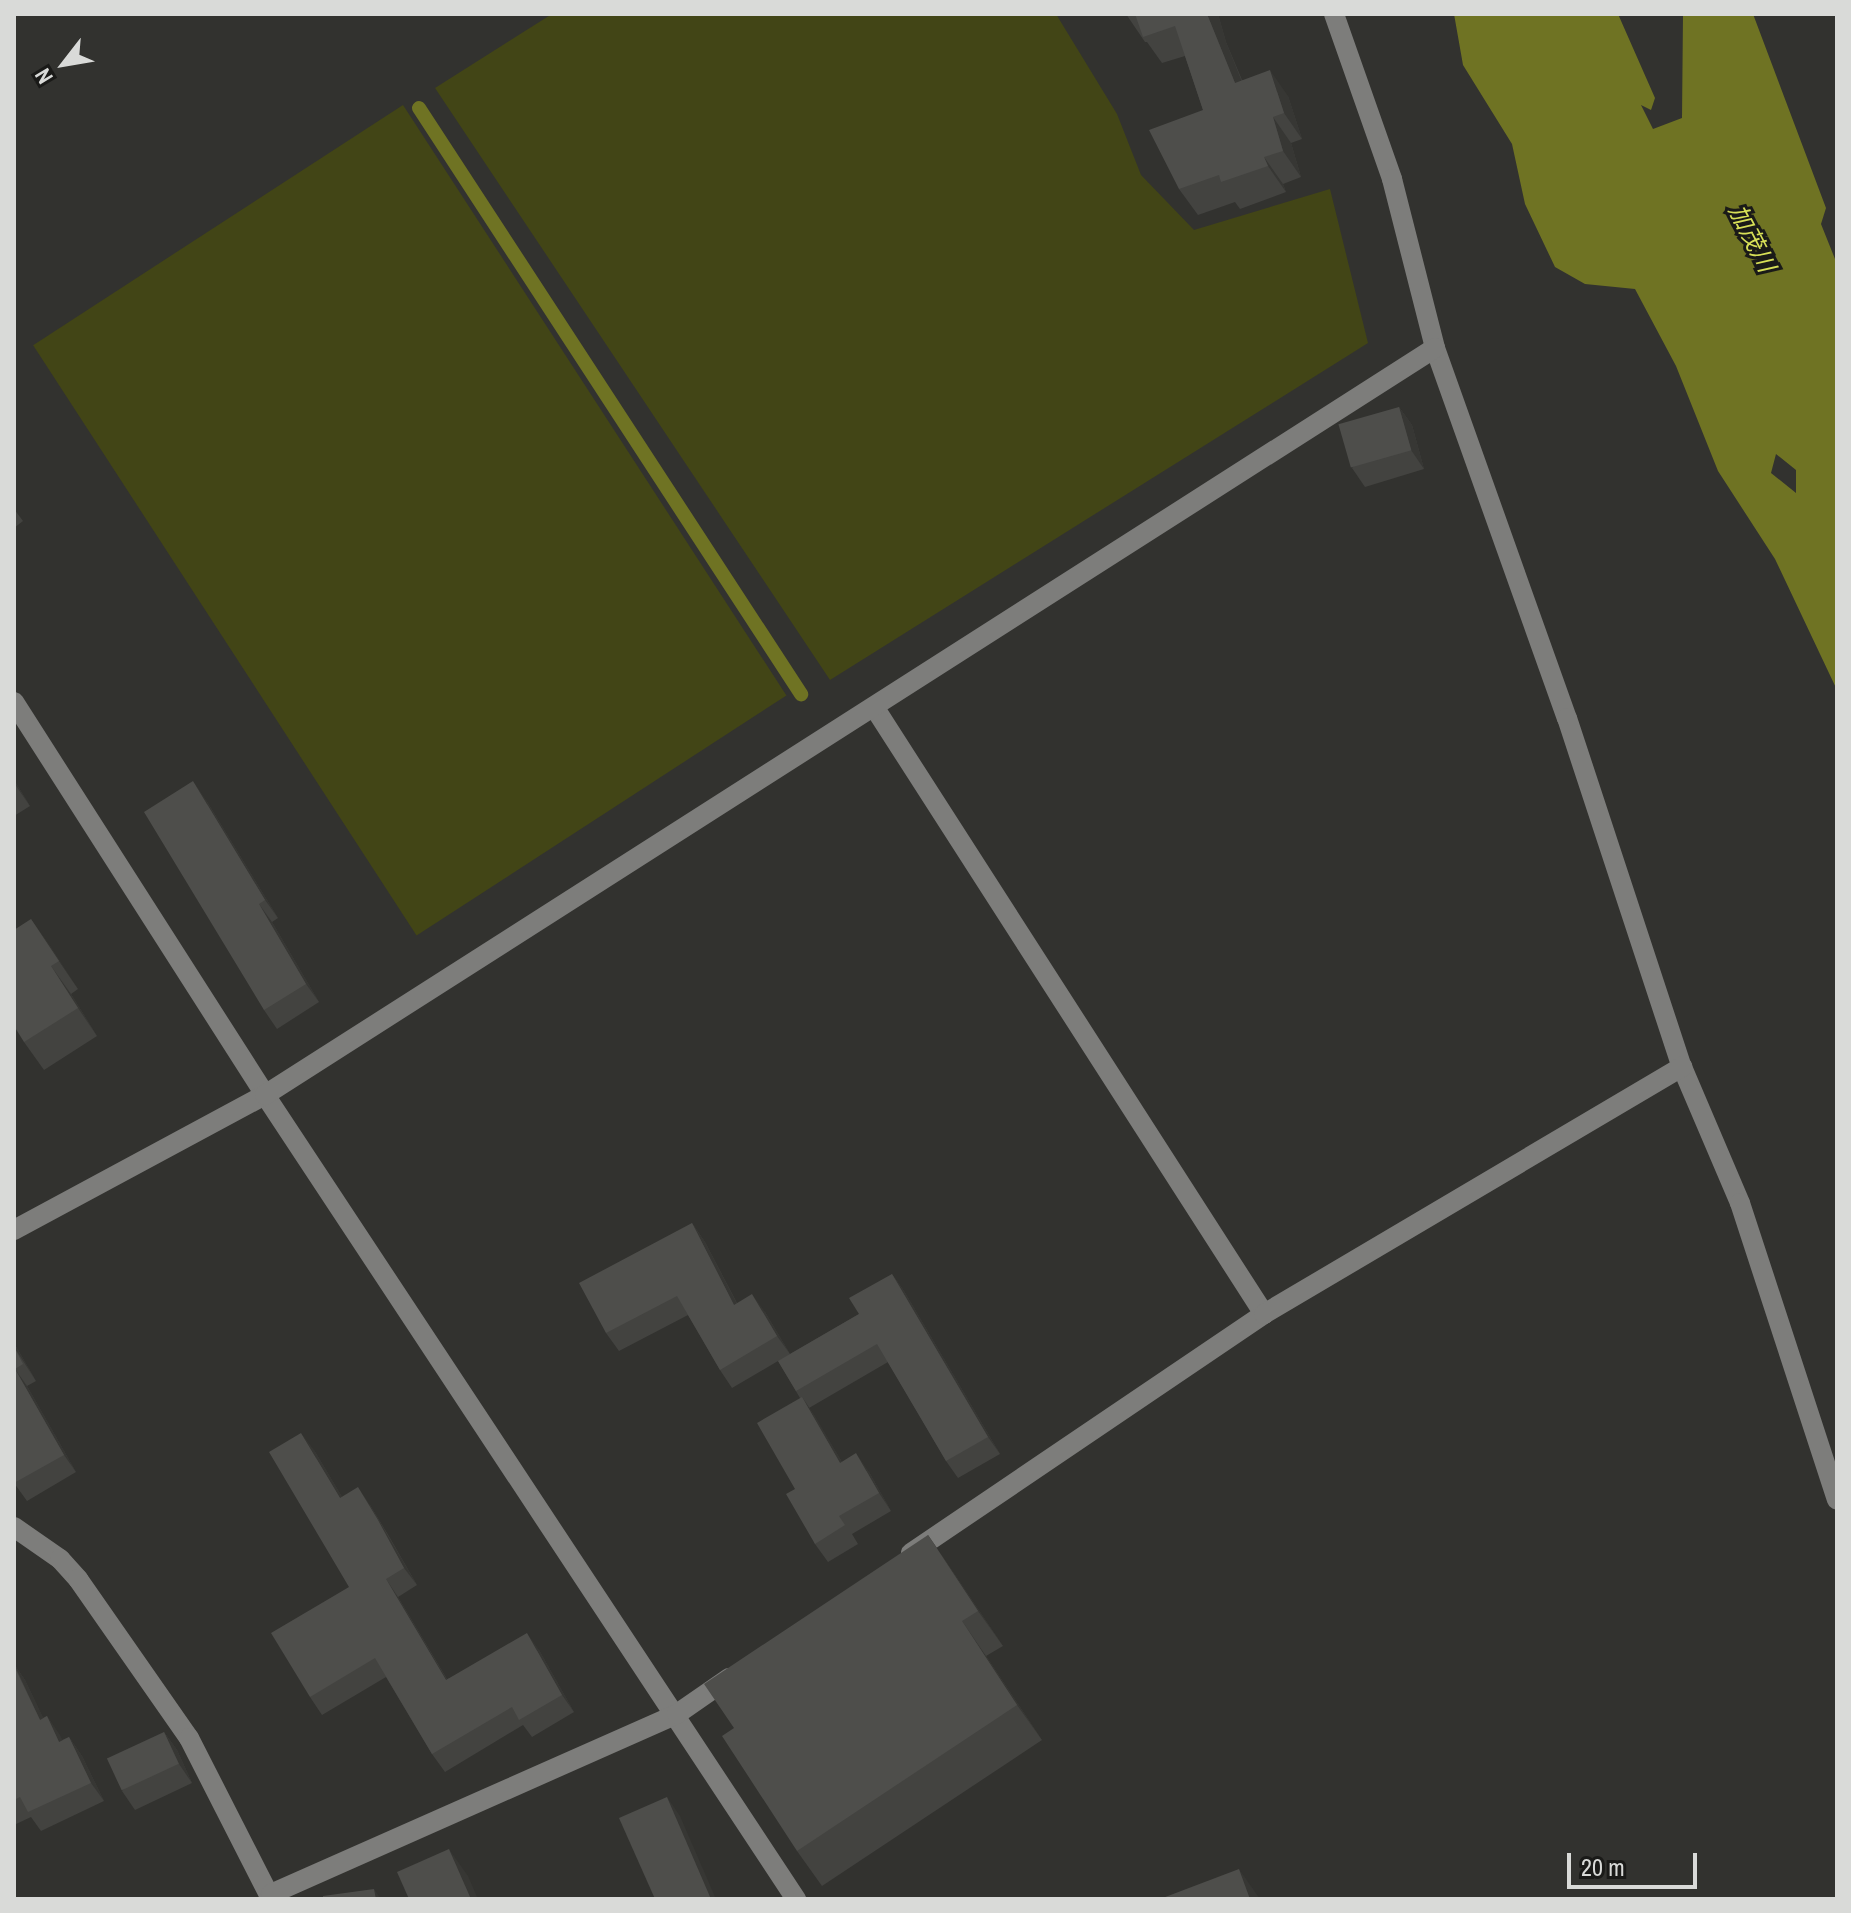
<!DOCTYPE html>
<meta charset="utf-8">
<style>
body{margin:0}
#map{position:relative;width:1851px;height:1913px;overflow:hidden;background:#32322f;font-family:"Archivo Narrow","Noto Sans JP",sans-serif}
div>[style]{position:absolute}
.green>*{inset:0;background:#424516;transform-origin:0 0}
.water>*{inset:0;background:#6f7323}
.stream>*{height:14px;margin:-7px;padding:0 7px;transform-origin:7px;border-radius:7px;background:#6f7323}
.minor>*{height:20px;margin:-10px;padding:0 10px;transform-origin:10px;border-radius:10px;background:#7d7d7b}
.wall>*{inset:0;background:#434340}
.shaded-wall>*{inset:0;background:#373734}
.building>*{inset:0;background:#4e4e4b;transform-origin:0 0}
span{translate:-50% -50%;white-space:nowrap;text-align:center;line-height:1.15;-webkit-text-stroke:6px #1a1a18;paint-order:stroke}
.water-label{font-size:24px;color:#d7df57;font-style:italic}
.frame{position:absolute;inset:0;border:16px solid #d9dad8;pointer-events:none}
.north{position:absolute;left:24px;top:24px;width:80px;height:80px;-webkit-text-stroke:6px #1a1a18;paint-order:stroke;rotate:239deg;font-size:22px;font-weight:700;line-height:32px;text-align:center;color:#d9dad8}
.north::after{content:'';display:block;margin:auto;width:28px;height:36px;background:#d9dad8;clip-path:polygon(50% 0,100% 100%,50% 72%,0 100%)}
.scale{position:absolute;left:1567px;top:1853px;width:130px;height:36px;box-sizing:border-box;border:4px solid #d9dad8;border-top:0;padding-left:10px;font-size:24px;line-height:28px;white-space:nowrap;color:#d9dad8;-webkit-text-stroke:6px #1a1a18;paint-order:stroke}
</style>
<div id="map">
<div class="green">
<i style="clip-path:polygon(552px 14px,1056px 14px,1117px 114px,1141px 175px,1194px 230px,1330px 189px,1368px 343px,830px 680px,435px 88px)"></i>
<i style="left:403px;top:105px;width:704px;height:441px;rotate:57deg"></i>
</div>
<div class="water">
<i style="clip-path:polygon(evenodd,1454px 14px,1618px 14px,1655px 98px,1651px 110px,1641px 105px,1653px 129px,1682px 118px,1683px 14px,1753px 14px,1826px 208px,1821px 224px,1837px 264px,1837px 690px,1775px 559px,1718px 471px,1676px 366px,1635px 289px,1585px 284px,1555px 267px,1525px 204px,1512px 144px,1463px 65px,1454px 14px,1776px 454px,1796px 470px,1796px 493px,1771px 473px,1776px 454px)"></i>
</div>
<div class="stream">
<i style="left:419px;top:108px;width:700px;rotate:56.9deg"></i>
</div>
<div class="minor">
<i style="left:1334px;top:14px;width:175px;rotate:70.6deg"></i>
<i style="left:1392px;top:179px;width:174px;rotate:75.7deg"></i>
<i style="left:1435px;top:348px;width:393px;rotate:70.4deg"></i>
<i style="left:1567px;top:718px;width:367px;rotate:71.8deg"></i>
<i style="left:1682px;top:1067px;width:148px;rotate:66.9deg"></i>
<i style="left:1740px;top:1203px;width:312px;rotate:71.9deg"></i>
<i style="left:14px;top:702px;width:466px;rotate:57.4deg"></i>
<i style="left:265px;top:1095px;width:964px;rotate:56.56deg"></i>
<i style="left:876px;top:710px;width:718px;rotate:57.28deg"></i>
<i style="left:14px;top:1230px;width:285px;rotate:-28.3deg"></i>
<i style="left:265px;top:1095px;width:1388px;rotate:-32.56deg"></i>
<i style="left:14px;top:1527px;width:56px;rotate:34.8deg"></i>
<i style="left:60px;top:1559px;width:27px;rotate:48deg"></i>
<i style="left:78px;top:1579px;width:194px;rotate:55.1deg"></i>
<i style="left:189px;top:1738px;width:181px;rotate:63deg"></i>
<i style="left:911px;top:1553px;width:426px;rotate:-34.1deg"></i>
<i style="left:1264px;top:1314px;width:486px;rotate:-30.6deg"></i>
<i style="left:271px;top:1894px;width:444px;rotate:-23.9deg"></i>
<i style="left:677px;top:1714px;width:63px;rotate:-34.7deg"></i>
</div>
<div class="wall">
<i style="clip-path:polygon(1126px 14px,1218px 14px,1226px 42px,1242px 80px,1288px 96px,1302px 139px,1291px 143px,1301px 177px,1283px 184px,1286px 192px,1240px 209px,1235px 202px,1198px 215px,1179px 189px,1203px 110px,1185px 56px,1162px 63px,1147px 42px,1145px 42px)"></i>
<i style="clip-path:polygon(1399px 407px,1412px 425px,1424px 469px,1365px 487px,1352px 468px)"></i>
<i style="clip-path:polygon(14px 509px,23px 521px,14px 528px)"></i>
<i style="clip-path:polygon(14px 780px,30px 806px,14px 816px)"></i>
<i style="clip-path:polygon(206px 800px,278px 918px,272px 922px,319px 1002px,277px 1029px,264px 1010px)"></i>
<i style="clip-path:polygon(31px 919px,78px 989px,71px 994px,97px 1036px,44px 1070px,24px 1042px)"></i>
<i style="clip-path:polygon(692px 1223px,705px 1242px,737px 1303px,765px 1312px,790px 1354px,859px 1314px,892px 1274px,904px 1291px,1000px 1454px,958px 1478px,946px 1461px,888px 1362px,809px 1408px,842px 1462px,869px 1472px,891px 1511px,852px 1534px,858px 1544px,828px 1562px,815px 1544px,795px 1489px,800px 1398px,778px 1361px,732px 1388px,720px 1370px,688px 1315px,619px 1351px,606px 1333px)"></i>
<i style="clip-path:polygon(14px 1343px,36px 1381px,27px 1386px,76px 1472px,27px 1501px,14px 1483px)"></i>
<i style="clip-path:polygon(314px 1450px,342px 1497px,370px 1505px,390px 1538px,417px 1585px,398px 1597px,447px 1679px,539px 1650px,574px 1712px,532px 1737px,523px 1725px,445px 1772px,432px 1754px,386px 1677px,322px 1715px,310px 1697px,349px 1587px)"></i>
<i style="clip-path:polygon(928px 1535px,1003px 1646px,986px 1656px,1042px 1740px,822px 1886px,797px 1851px)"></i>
<i style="clip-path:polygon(14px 1664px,25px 1680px,43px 1718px,47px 1716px,62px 1740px,69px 1737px,82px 1756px,104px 1801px,41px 1831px,31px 1817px,14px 1825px)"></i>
<i style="clip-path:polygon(164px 1732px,177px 1750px,192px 1783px,135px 1810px,122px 1791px)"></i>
</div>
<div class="shaded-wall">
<i style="clip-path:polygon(1207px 14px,1218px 14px,1226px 42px,1253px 109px,1235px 83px)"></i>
<i style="clip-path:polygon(1270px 70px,1288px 96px,1302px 139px,1284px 113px)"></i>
<i style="clip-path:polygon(1273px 117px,1291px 143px,1301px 177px,1283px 151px)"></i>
<i style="clip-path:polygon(1264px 157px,1283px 184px,1286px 192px,1268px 166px)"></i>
<i style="clip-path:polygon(1399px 407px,1412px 425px,1424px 469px,1411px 450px)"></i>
<i style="clip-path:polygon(14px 780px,30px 806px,14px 783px)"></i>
<i style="clip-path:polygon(193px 781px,206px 800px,278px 918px,265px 900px)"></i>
<i style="clip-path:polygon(259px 904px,272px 922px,319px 1002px,306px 984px)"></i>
<i style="clip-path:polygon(31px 919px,51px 947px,78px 989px,59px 961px)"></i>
<i style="clip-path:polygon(51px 966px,71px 994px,97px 1036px,78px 1008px)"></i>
<i style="clip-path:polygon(692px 1223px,705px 1242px,747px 1323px,734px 1305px)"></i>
<i style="clip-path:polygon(892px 1274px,904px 1291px,1000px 1454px,988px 1437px)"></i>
<i style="clip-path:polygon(752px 1294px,765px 1312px,790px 1354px,777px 1336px)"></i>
<i style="clip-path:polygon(14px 1343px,36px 1381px,14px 1347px)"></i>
<i style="clip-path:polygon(15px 1369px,27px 1386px,76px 1472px,64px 1455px)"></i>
<i style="clip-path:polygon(802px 1397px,815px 1416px,853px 1481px,840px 1463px)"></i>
<i style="clip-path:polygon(301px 1433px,314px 1450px,353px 1515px,340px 1498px)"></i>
<i style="clip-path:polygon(856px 1453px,869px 1472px,891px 1511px,879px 1493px)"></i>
<i style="clip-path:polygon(358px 1487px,370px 1505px,417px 1585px,404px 1568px)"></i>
<i style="clip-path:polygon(928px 1535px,952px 1570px,1003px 1646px,978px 1611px)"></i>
<i style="clip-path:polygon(386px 1579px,398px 1597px,458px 1698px,446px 1680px)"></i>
<i style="clip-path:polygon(962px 1621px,986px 1656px,1042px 1740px,1017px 1705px)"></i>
<i style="clip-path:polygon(527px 1633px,539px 1650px,574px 1712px,562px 1695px)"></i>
<i style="clip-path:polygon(14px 1664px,25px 1680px,53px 1738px,40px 1720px)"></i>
<i style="clip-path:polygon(47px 1716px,60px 1735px,72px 1760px,59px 1742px)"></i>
<i style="clip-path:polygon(164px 1732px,177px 1750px,192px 1783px,179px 1764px)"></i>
<i style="clip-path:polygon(69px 1737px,82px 1756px,104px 1801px,91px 1783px)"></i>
<i style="clip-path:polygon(667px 1797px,680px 1816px,716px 1899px,711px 1899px)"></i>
<i style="clip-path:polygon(449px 1849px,468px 1876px,478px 1899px,471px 1899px)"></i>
<i style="clip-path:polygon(1239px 1869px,1260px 1899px,1250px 1899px)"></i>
<i style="clip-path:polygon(374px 1889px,381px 1899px,376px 1899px)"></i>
</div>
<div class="building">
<i style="clip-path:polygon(1126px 14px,1207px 14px,1235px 83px,1270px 70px,1284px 113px,1273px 117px,1283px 151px,1264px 157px,1268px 166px,1221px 182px,1219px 175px,1179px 189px,1149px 130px,1203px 110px,1175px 26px,1143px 37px,1135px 14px,1126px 16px)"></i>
<i style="left:1399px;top:407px;width:45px;height:63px;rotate:74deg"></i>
<i style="clip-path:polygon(193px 781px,265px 900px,259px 904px,306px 984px,264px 1010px,144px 812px)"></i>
<i style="clip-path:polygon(31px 919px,59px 961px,51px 966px,78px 1008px,24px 1042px,14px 1026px,14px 930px)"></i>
<i style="clip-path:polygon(692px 1223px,734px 1305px,752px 1294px,777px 1336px,720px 1370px,677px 1296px,606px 1333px,579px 1283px)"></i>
<i style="clip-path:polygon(892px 1274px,988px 1437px,946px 1461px,877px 1344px,796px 1391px,778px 1361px,859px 1314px,849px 1298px)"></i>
<i style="clip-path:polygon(14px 1347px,23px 1364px,15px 1369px,64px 1455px,14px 1483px)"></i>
<i style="clip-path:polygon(802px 1397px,840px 1463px,856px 1453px,879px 1493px,839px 1516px,845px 1525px,815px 1544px,786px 1494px,795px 1489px,757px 1423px)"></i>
<i style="clip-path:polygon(301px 1433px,340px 1498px,358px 1487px,378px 1520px,404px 1568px,386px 1579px,446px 1680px,527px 1633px,562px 1695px,519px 1720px,512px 1707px,432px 1754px,375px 1658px,310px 1697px,271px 1633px,349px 1587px,269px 1452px)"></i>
<i style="clip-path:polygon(928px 1535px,978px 1611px,962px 1621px,1017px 1705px,797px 1851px,722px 1736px,734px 1728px,704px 1684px)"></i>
<i style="clip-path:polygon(14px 1666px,40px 1720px,47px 1716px,59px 1742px,69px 1737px,91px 1783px,28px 1812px,20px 1797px,14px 1800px)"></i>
<i style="left:164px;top:1732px;width:35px;height:63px;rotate:65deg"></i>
<i style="clip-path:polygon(667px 1797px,711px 1899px,655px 1899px,619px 1818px)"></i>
<i style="clip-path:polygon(449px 1849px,471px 1899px,409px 1899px,397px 1872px)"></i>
<i style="clip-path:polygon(1239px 1869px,1250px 1899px,1160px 1899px)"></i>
<i style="clip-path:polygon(374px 1889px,376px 1899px,323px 1899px,323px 1896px)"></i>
</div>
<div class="water-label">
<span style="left:1752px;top:238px;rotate:63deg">加茂川</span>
</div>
<div class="frame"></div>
<div class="north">N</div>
<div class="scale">20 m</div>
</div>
